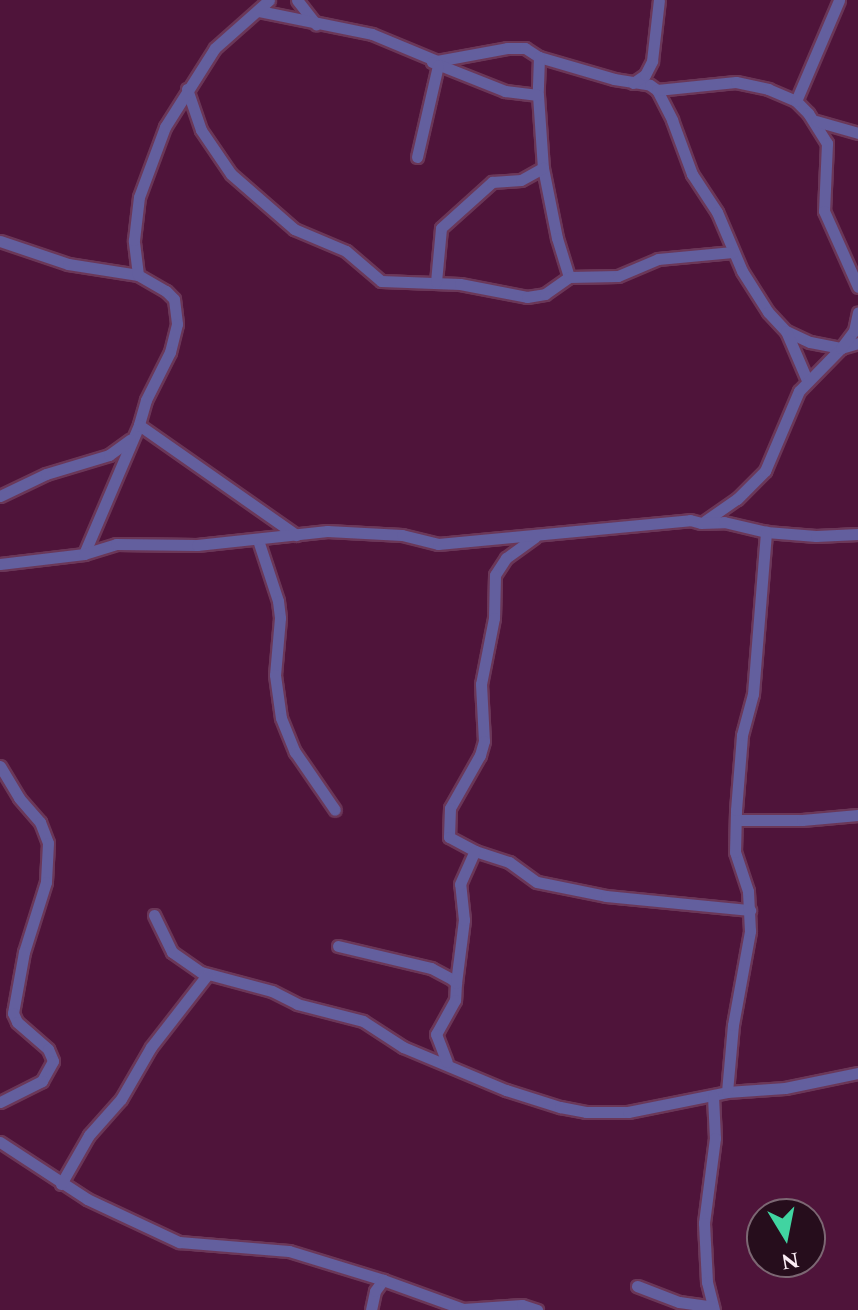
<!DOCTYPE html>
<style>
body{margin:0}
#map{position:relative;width:858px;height:1310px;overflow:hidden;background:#4f143a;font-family:Spectral,serif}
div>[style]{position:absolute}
.roads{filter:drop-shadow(2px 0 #6b3758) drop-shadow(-2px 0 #6b3758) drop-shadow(0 2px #6b3758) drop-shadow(0 -2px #6b3758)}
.street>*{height:11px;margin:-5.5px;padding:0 5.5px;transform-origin:5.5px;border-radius:5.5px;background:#635f9e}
span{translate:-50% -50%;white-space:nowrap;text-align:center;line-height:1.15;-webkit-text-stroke:6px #260d1c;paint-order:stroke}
.north{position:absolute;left:746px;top:1198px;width:80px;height:80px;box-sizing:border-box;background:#260d1c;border:2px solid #7c6773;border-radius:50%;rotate:170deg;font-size:22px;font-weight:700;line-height:32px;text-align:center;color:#fcedf5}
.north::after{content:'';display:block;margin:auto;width:28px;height:36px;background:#41d4a1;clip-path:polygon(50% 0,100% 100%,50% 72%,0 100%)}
</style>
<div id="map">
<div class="roads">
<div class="street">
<i style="left:297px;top:0;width:31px;rotate:52deg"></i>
<i style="left:259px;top:11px;width:115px;rotate:11.5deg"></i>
<i style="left:372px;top:34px;width:70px;rotate:22.6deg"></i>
<i style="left:437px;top:61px;width:71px;rotate:-10.5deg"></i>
<i style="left:507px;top:48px;width:18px"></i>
<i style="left:525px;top:48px;width:17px;rotate:33deg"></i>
<i style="left:539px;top:57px;width:78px;rotate:16.3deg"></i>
<i style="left:614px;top:79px;width:36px;rotate:9deg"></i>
<i style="left:650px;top:85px;width:9px;rotate:36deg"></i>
<i style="left:657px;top:90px;width:34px;rotate:63deg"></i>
<i style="left:672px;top:120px;width:58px;rotate:69.7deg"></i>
<i style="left:692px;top:174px;width:45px;rotate:56.7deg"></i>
<i style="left:717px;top:212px;width:64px;rotate:67deg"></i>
<i style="left:742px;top:271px;width:49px;rotate:57.6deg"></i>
<i style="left:768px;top:312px;width:26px;rotate:47deg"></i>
<i style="left:786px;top:331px;width:26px;rotate:25deg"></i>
<i style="left:810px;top:342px;width:32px;rotate:11deg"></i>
<i style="left:841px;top:348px;width:18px;rotate:-16deg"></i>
<i style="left:539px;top:57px;width:38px;rotate:92deg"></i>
<i style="left:538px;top:95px;width:73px;rotate:86.1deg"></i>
<i style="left:543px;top:168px;width:71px;rotate:78.7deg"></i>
<i style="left:557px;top:238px;width:41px;rotate:72.9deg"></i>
<i style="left:432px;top:62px;width:79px;rotate:21.7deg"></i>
<i style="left:505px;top:91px;width:33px;rotate:7deg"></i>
<i style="left:633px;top:83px;width:14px;rotate:-34deg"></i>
<i style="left:645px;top:75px;width:16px;rotate:-63deg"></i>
<i style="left:652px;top:61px;width:61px;rotate:-83.5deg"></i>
<i style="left:187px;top:89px;width:43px;rotate:71.1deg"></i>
<i style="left:201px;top:130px;width:53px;rotate:55.7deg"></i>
<i style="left:231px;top:174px;width:84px;rotate:41.1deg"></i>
<i style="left:294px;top:229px;width:56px;rotate:22.9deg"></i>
<i style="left:346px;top:251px;width:46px;rotate:40.6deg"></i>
<i style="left:381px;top:281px;width:79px;rotate:2.2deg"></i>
<i style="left:460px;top:284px;width:68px;rotate:11deg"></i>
<i style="left:527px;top:297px;width:18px;rotate:-9deg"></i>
<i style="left:545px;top:294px;width:29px;rotate:-35deg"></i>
<i style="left:569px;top:277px;width:49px;rotate:-1.2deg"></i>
<i style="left:618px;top:276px;width:43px;rotate:-23deg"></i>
<i style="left:658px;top:259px;width:75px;rotate:-5.3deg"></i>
<i style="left:657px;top:90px;width:79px;rotate:-5.8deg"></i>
<i style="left:736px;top:82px;width:33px;rotate:12deg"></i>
<i style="left:768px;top:89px;width:30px;rotate:23deg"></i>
<i style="left:796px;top:101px;width:17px;rotate:45deg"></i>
<i style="left:808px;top:113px;width:36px;rotate:58deg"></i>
<i style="left:827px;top:143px;width:68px;rotate:92.5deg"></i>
<i style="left:824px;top:211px;width:83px;rotate:65.9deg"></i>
<i style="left:796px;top:101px;width:110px;rotate:-66.9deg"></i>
<i style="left:816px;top:121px;width:44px;rotate:15.9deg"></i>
<i style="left:417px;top:157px;width:94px;rotate:-77.1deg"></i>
<i style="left:0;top:241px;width:72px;rotate:18.7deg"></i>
<i style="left:68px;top:264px;width:71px;rotate:8.9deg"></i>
<i style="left:138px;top:275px;width:32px;rotate:30deg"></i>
<i style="left:166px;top:291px;width:11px;rotate:45deg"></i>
<i style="left:174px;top:299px;width:25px;rotate:83deg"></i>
<i style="left:177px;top:324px;width:29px;rotate:104deg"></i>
<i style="left:170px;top:352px;width:54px;rotate:116.6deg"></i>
<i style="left:146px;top:400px;width:26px;rotate:106deg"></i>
<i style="left:139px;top:425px;width:140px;rotate:113.1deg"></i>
<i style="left:138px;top:275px;width:35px;rotate:-97deg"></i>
<i style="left:134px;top:240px;width:43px;rotate:-83.4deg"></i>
<i style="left:139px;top:197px;width:75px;rotate:-69.6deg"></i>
<i style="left:165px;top:127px;width:93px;rotate:-57.7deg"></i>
<i style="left:215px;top:48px;width:72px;rotate:-41.6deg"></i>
<i style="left:436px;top:282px;width:54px;rotate:-84.7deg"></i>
<i style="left:441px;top:228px;width:69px;rotate:-42deg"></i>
<i style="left:492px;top:182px;width:29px;rotate:-4deg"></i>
<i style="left:521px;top:180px;width:25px;rotate:-29deg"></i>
<i style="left:786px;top:331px;width:53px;rotate:66.8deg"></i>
<i style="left:139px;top:425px;width:192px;rotate:35deg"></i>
<i style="left:0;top:496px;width:51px;rotate:-25.6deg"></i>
<i style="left:46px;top:474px;width:66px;rotate:-16.8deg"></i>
<i style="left:109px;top:455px;width:26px;rotate:-36deg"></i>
<i style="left:705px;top:521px;width:39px;rotate:-35deg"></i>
<i style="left:737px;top:499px;width:40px;rotate:-45deg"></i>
<i style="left:765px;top:471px;width:87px;rotate:-67deg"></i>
<i style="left:799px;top:391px;width:60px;rotate:-45.7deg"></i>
<i style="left:841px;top:348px;width:21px;rotate:-53deg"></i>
<i style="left:854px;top:331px;width:19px;rotate:-78deg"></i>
<i style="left:535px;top:537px;width:36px;rotate:144deg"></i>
<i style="left:506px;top:558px;width:20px;rotate:123deg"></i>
<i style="left:495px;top:575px;width:43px;rotate:91.3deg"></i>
<i style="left:494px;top:618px;width:67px;rotate:101.1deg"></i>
<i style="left:481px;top:684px;width:57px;rotate:87deg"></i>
<i style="left:484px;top:741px;width:15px;rotate:106deg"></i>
<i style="left:480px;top:755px;width:61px;rotate:119.5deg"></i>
<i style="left:450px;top:808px;width:29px;rotate:92deg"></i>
<i style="left:449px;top:837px;width:30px;rotate:28deg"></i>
<i style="left:475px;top:851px;width:36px;rotate:18deg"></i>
<i style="left:509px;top:862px;width:34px;rotate:36deg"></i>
<i style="left:537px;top:882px;width:70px;rotate:11.5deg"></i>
<i style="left:606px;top:896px;width:145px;rotate:5.6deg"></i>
<i style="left:258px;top:540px;width:64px;rotate:71.8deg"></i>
<i style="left:278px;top:601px;width:17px;rotate:83deg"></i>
<i style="left:280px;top:618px;width:57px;rotate:95deg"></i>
<i style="left:275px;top:675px;width:43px;rotate:82.1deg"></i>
<i style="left:281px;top:718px;width:37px;rotate:68deg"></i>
<i style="left:295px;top:752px;width:70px;rotate:55.4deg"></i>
<i style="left:0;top:564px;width:85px;rotate:-6.8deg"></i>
<i style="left:84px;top:554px;width:34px;rotate:-17deg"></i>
<i style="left:116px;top:544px;width:81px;rotate:0.7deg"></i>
<i style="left:197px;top:545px;width:131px;rotate:-6.1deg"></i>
<i style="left:327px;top:531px;width:75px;rotate:3.1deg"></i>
<i style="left:402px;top:535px;width:37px;rotate:14deg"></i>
<i style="left:438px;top:544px;width:253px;rotate:-5.4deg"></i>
<i style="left:690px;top:520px;width:11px;rotate:15deg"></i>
<i style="left:701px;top:523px;width:23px;rotate:-2deg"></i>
<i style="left:724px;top:522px;width:43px;rotate:13.4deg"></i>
<i style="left:766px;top:532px;width:50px;rotate:4.6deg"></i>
<i style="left:816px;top:536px;width:42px;rotate:-2.7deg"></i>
<i style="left:0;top:766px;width:37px;rotate:59deg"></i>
<i style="left:19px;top:798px;width:32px;rotate:49deg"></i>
<i style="left:40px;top:822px;width:22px;rotate:69deg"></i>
<i style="left:48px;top:843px;width:39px;rotate:93deg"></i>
<i style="left:46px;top:882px;width:73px;rotate:107.4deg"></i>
<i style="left:24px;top:952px;width:62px;rotate:100.2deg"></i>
<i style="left:13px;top:1013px;width:10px;rotate:66deg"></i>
<i style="left:17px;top:1022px;width:41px;rotate:41.1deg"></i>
<i style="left:48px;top:1049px;width:13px;rotate:67deg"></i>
<i style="left:53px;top:1061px;width:23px;rotate:119deg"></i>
<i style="left:42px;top:1081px;width:47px;rotate:153.4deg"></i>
<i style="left:737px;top:820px;width:65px"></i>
<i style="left:802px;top:820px;width:56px;rotate:-5.1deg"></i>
<i style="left:154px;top:915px;width:41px;rotate:64.1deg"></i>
<i style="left:172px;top:952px;width:35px;rotate:35deg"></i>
<i style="left:201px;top:972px;width:73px;rotate:15deg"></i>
<i style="left:272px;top:991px;width:28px;rotate:27deg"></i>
<i style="left:297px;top:1004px;width:68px;rotate:14.4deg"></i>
<i style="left:363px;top:1021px;width:48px;rotate:33deg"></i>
<i style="left:403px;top:1047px;width:112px;rotate:22.7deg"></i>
<i style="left:506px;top:1090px;width:57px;rotate:17.5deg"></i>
<i style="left:560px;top:1107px;width:26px;rotate:11deg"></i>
<i style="left:586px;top:1112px;width:42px"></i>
<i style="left:628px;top:1112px;width:101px;rotate:-11.4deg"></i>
<i style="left:727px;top:1092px;width:58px;rotate:-3.9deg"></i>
<i style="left:785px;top:1088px;width:75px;rotate:-11.6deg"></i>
<i style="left:338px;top:946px;width:96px;rotate:13.3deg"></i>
<i style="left:431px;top:968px;width:24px;rotate:28deg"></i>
<i style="left:452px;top:979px;width:6px;rotate:45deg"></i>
<i style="left:456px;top:983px;width:17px;rotate:93deg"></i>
<i style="left:455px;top:1000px;width:39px;rotate:119deg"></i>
<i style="left:436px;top:1034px;width:30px;rotate:69deg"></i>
<i style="left:456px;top:983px;width:64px;rotate:-82.8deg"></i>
<i style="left:464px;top:920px;width:36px;rotate:-96deg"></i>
<i style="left:460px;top:884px;width:36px;rotate:-66deg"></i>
<i style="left:727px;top:1092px;width:67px;rotate:-84.9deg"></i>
<i style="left:733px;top:1025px;width:96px;rotate:-79.7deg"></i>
<i style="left:750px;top:931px;width:40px;rotate:-92.9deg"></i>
<i style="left:748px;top:891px;width:41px;rotate:-108.4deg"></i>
<i style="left:735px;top:852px;width:42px;rotate:-88.6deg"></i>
<i style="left:736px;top:810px;width:75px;rotate:-85.4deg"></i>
<i style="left:742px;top:735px;width:42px;rotate:-75deg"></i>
<i style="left:753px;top:694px;width:163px;rotate:-85.4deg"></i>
<i style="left:713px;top:1096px;width:42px;rotate:87.3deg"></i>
<i style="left:715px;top:1138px;width:86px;rotate:97.4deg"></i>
<i style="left:704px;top:1223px;width:59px;rotate:87.1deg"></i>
<i style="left:707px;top:1282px;width:29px;rotate:76deg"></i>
<i style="left:0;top:1142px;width:104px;rotate:33.2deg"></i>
<i style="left:87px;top:1199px;width:102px;rotate:25.1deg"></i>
<i style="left:179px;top:1242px;width:110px;rotate:4.7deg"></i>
<i style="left:289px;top:1251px;width:98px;rotate:17.1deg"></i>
<i style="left:61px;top:1184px;width:56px;rotate:-60.3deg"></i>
<i style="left:89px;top:1135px;width:48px;rotate:-48.4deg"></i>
<i style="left:121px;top:1099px;width:60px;rotate:-60deg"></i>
<i style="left:151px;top:1047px;width:91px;rotate:-52.1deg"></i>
<i style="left:637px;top:1286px;width:45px;rotate:20.9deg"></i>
<i style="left:679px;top:1302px;width:34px;rotate:8deg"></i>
<i style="left:371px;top:1310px;width:19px;rotate:-78deg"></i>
<i style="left:375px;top:1291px;width:14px;rotate:-54deg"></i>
<i style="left:383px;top:1280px;width:85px;rotate:19.9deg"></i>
<i style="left:463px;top:1309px;width:59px;rotate:-3.9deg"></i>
<i style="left:522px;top:1305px;width:16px;rotate:18deg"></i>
</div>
</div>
<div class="north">N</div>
</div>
